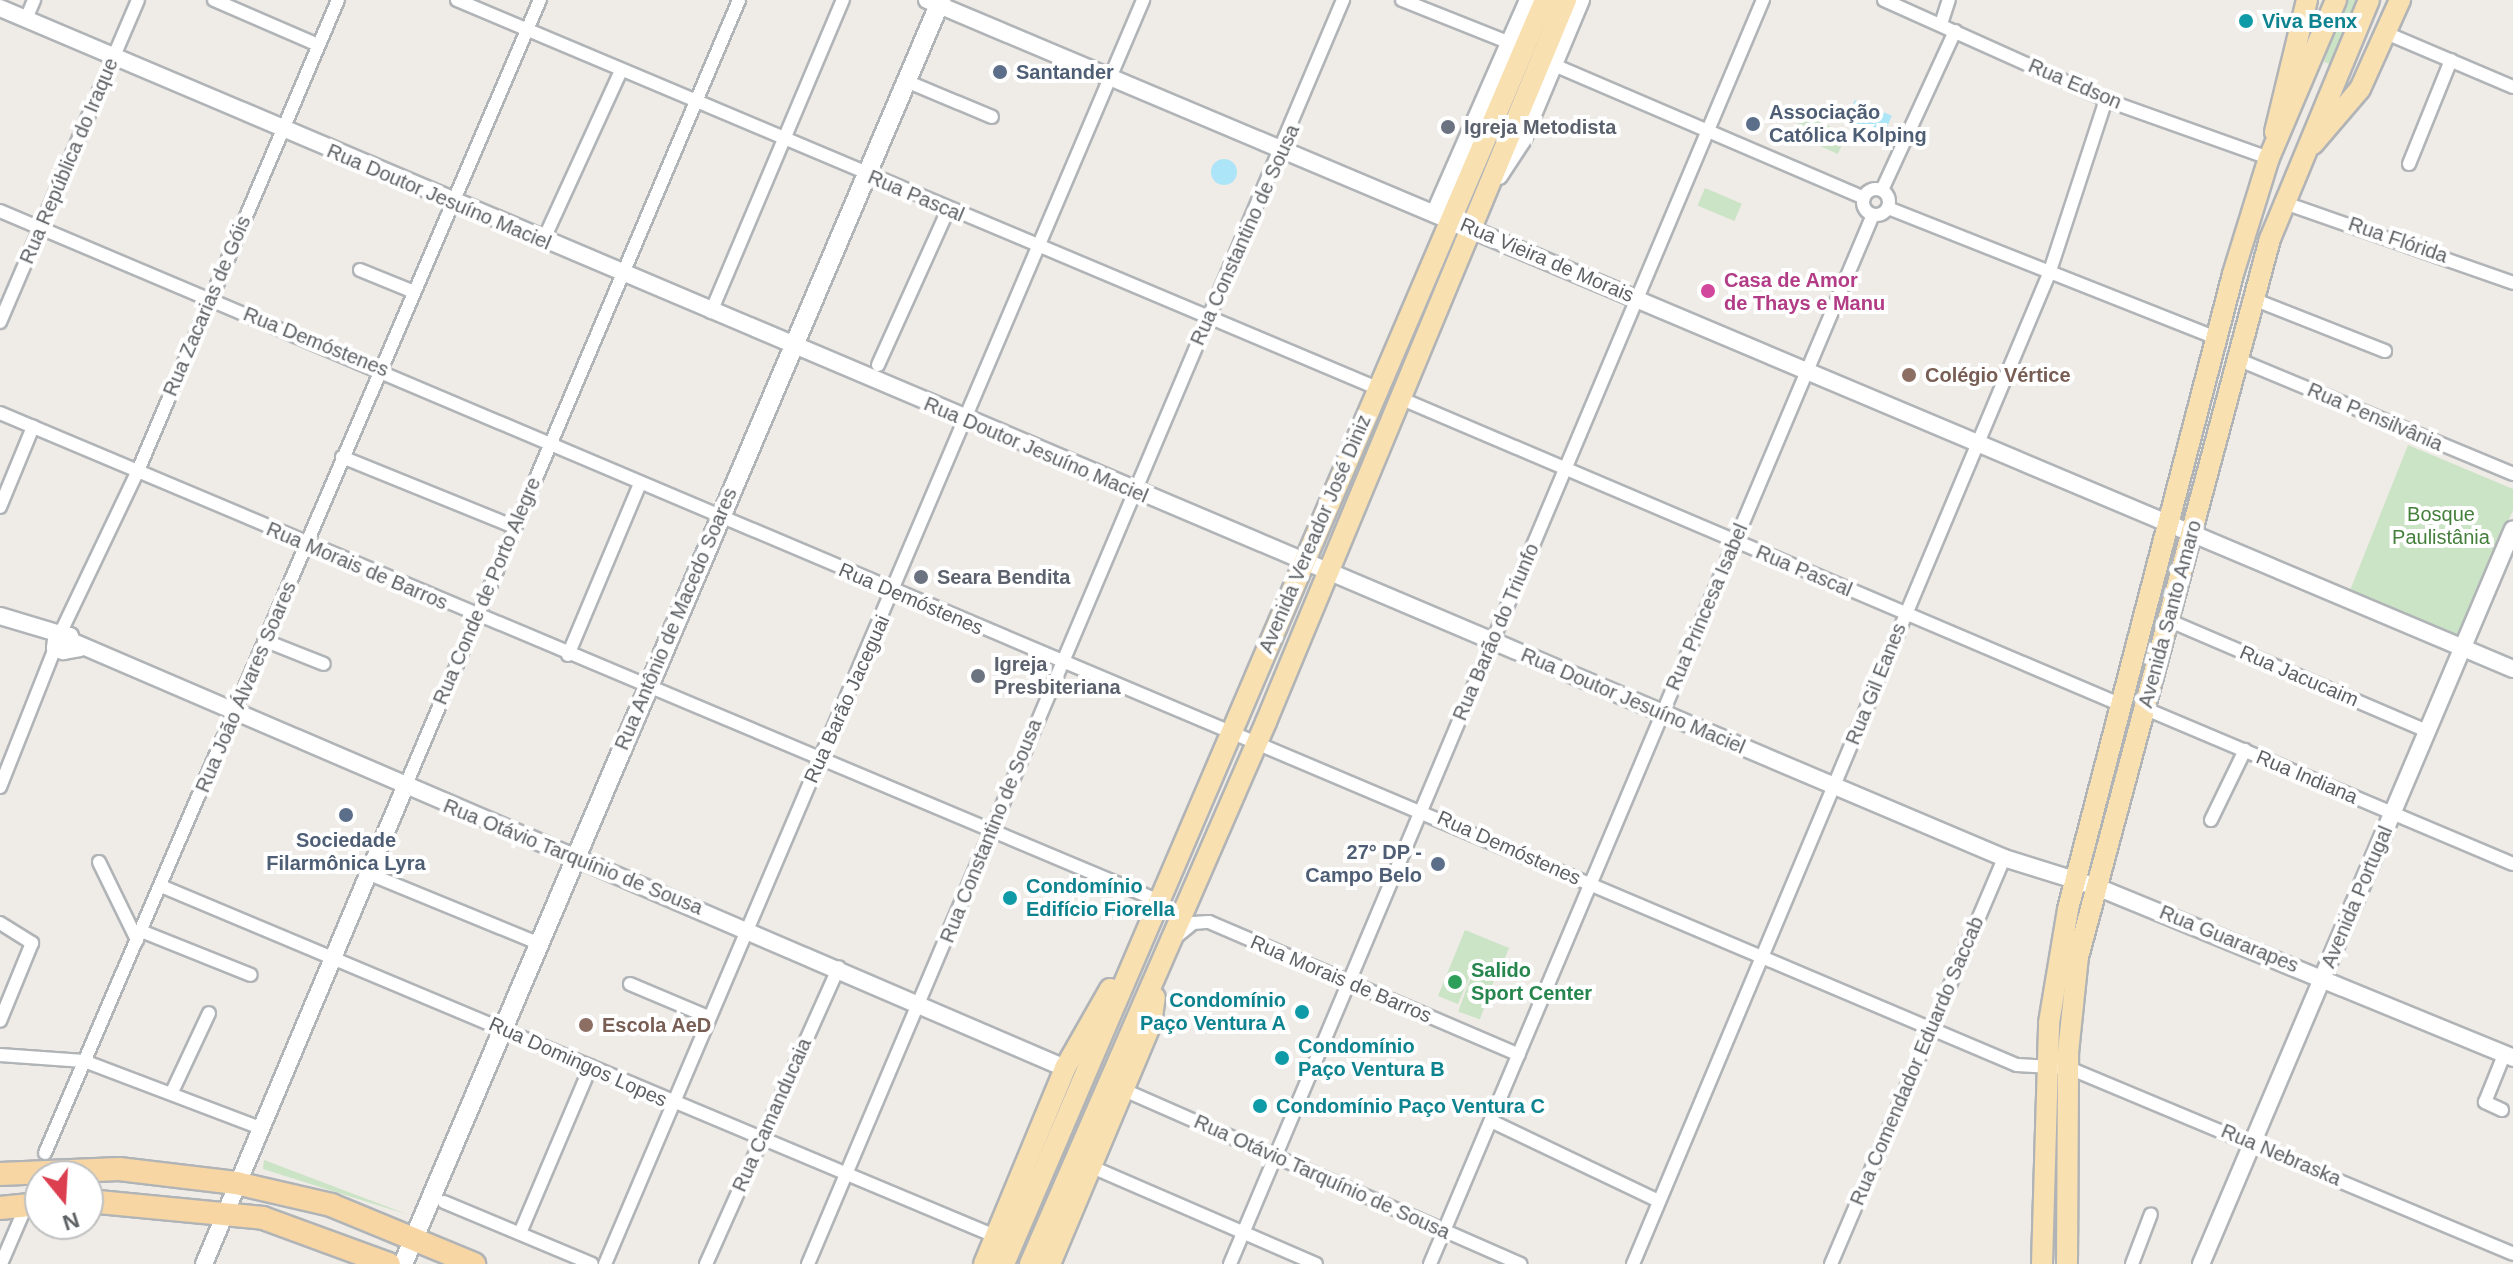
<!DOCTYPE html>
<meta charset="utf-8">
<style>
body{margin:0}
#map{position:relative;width:2513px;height:1264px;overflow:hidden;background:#efebe6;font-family:Arial,sans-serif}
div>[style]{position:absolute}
.green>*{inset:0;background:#cae4c5;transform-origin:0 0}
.water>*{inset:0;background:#ade5f8;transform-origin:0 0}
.round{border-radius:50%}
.roads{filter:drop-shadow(2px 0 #b1b4b7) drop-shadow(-2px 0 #b1b4b7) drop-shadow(0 2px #b1b4b7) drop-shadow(0 -2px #b1b4b7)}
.minor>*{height:12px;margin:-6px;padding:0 6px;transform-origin:6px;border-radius:6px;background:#fff}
.minor>.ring{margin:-6px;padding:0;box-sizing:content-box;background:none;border:12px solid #fff;border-radius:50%}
.tertiary>*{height:16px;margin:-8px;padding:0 8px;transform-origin:8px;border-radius:8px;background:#fff}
.secondary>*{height:18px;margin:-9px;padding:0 9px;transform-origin:9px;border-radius:9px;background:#fff}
.primary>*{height:20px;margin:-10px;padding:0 10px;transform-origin:10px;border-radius:10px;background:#f9e0b1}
.trunk>*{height:22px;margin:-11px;padding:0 11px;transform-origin:11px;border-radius:11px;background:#f7d6a4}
.dots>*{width:22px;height:22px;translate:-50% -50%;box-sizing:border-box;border:4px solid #fff;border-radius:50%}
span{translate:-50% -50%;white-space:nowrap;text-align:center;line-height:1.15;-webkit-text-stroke:8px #fff;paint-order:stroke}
.culture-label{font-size:20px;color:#0d838f;font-weight:700}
.left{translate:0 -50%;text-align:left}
.right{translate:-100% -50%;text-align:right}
.service-label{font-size:20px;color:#4e5e75;font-weight:700}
.street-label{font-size:20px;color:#5e6265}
.worship-label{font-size:20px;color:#5b616d;font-weight:700}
.hotel-label{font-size:20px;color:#b23c85;font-weight:700}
.education-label{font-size:20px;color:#785e54;font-weight:700}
.park-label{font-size:20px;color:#447f3b}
.leisure-label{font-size:20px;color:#27864d;font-weight:700}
.north{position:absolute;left:24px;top:1160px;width:80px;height:80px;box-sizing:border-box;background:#fff;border:2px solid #bfc0c1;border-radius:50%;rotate:162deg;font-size:22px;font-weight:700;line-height:32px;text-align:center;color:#5e6265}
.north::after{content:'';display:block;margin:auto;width:28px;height:36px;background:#db3f50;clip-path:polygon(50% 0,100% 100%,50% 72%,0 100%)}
</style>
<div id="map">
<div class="green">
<i style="clip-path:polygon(2344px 0,2362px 0,2337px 66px,2324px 62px)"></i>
<i style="left:1802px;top:114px;width:49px;height:22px;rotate:24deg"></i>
<i style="left:1705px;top:188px;width:40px;height:19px;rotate:23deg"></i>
<i style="clip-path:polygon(2408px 445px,2513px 489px,2513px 510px,2459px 638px,2349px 593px)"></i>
<i style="clip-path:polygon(1465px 930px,1509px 948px,1497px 977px,1473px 968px,1458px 1004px,1438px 996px)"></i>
<i style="left:1473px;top:971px;width:23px;height:43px;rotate:20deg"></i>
<i style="clip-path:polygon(264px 1160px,409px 1215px,263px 1169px)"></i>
</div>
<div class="water">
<i style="left:1855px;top:100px;width:40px;height:21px;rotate:23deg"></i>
<i class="round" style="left:1211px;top:159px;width:26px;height:26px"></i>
</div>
<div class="roads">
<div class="minor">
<i style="left:214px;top:0;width:113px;rotate:23.4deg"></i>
<i style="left:457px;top:0;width:998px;rotate:22.87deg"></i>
<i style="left:1402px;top:0;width:116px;rotate:21.7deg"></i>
<i style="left:1884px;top:0;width:243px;rotate:24.2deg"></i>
<i style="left:2106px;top:100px;width:173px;rotate:19.6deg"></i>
<i style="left:26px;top:19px;width:21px;rotate:-67deg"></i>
<i style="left:1941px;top:24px;width:25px;rotate:-72deg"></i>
<i style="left:2386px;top:33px;width:138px;rotate:23deg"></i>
<i style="left:1554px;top:65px;width:337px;rotate:23.2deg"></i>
<i style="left:906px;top:81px;width:93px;rotate:22.7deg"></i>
<i style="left:2409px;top:164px;width:112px;rotate:-68deg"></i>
<i class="ring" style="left:1863px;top:189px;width:14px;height:14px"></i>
<i style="left:1882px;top:190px;width:175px;rotate:-65.3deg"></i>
<i style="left:2282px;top:202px;width:245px;rotate:19.3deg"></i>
<i style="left:1888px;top:208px;width:353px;rotate:21.6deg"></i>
<i style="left:0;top:211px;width:2190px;rotate:22.95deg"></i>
<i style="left:2017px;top:1065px;width:52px;rotate:3.3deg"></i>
<i style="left:2069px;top:1068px;width:481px;rotate:22.7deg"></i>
<i style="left:543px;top:241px;width:187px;rotate:-65.4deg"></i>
<i style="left:360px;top:270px;width:58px;rotate:22.2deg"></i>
<i style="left:2253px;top:299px;width:142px;rotate:21.5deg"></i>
<i style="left:711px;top:312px;width:339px;rotate:-67.1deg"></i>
<i style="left:0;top:322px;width:350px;rotate:-66.8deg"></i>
<i style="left:2237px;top:359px;width:299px;rotate:22.6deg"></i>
<i style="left:878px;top:365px;width:170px;rotate:-65.7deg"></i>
<i style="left:1402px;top:399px;width:779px;rotate:23.04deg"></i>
<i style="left:0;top:413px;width:1258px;rotate:22.83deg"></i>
<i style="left:342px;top:457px;width:186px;rotate:22.1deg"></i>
<i style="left:0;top:507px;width:87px;rotate:-67.6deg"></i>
<i style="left:2170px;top:621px;width:280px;rotate:23.2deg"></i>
<i style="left:61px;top:632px;width:176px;rotate:-64.5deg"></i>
<i style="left:137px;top:473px;width:514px;rotate:-66.98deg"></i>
<i style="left:266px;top:641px;width:62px;rotate:21.6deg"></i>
<i style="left:568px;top:655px;width:186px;rotate:-67.2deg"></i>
<i style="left:2146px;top:709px;width:398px;rotate:22.9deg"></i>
<i style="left:0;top:787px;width:149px;rotate:-68.4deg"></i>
<i style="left:405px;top:787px;width:855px;rotate:-67deg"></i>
<i style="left:2211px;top:820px;width:78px;rotate:-64.1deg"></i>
<i style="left:99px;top:862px;width:87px;rotate:64deg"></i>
<i style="left:367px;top:873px;width:187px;rotate:22.3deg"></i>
<i style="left:161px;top:886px;width:904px;rotate:22.77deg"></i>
<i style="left:0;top:923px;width:38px;rotate:32deg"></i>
<i style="left:32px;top:943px;width:84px;rotate:112.3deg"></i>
<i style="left:141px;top:931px;width:118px;rotate:21.8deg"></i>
<i style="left:1176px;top:937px;width:22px;rotate:-39deg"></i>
<i style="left:1193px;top:923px;width:16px;rotate:-4deg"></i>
<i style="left:1209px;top:922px;width:337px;rotate:23.2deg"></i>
<i style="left:630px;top:984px;width:85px;rotate:22.9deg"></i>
<i style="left:0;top:1055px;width:84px;rotate:4.1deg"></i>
<i style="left:84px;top:1061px;width:188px;rotate:20.8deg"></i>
<i style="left:1124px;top:1090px;width:433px;rotate:23.7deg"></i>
<i style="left:172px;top:1092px;width:87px;rotate:-64.9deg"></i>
<i style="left:2502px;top:1110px;width:19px;rotate:-155deg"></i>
<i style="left:2485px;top:1102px;width:51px;rotate:-68deg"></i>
<i style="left:1491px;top:1121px;width:186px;rotate:25.5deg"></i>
<i style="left:45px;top:1153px;width:1255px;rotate:-66.77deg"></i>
<i style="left:1092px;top:1167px;width:244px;rotate:23.4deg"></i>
<i style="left:444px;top:1202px;width:160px;rotate:22.7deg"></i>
<i style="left:520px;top:1233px;width:181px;rotate:-67deg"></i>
<i style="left:1px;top:1264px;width:63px;rotate:-66.7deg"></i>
<i style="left:605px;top:1264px;width:1374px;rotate:-66.94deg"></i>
<i style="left:706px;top:1264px;width:325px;rotate:-65.9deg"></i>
<i style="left:808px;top:1264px;width:1373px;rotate:-67.06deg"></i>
<i style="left:1230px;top:1264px;width:1372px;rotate:-67.14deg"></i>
<i style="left:1430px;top:1264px;width:1139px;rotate:-67.11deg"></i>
<i style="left:1633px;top:1264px;width:1074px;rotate:-67.21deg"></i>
<i style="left:2049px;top:274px;width:183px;rotate:-71.9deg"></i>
<i style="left:1831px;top:1264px;width:441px;rotate:-66.9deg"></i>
<i style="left:2132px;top:1264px;width:53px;rotate:-69.2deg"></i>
</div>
<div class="tertiary">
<i style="left:927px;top:0;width:1721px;rotate:22.87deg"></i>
<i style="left:0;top:8px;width:2177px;rotate:22.98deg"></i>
<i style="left:2004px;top:858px;width:97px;rotate:17.3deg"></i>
<i style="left:2097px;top:887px;width:450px;rotate:22.3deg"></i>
<i style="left:1499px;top:176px;width:42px;rotate:-56.7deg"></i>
<i style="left:1522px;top:141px;width:153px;rotate:-67.3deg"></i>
<i style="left:1435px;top:212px;width:232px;rotate:-66.3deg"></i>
<i style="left:0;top:616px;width:59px;rotate:16.6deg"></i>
<i style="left:71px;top:641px;width:1082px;rotate:23.25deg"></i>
<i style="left:68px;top:649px;width:13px;rotate:-81deg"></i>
<i style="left:70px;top:636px;width:13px;rotate:-167deg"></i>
<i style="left:57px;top:633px;width:15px;rotate:98deg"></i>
<i style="left:55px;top:648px;width:9px;rotate:21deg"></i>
<i style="left:63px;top:651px;width:17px;rotate:-10deg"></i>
<i style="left:204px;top:1264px;width:518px;rotate:-67.15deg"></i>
<i style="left:2201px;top:1264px;width:798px;rotate:-67deg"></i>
</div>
<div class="secondary">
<i style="left:403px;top:1264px;width:1374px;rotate:-66.94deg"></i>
</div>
<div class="primary">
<i style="left:2275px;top:132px;width:136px;rotate:-76.4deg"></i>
<i style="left:2313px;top:144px;width:72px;rotate:-49.5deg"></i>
<i style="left:2360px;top:89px;width:98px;rotate:-65.8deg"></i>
<i style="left:984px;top:1264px;width:212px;rotate:-67.5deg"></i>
<i style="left:1065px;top:1068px;width:91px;rotate:-60.3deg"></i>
<i style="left:1004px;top:1264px;width:1375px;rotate:-66.83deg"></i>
<i style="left:1030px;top:1264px;width:591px;rotate:-66.47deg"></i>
<i style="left:1266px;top:722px;width:782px;rotate:-67.44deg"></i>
<i style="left:1050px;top:1264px;width:260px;rotate:-67.2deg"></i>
<i style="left:1151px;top:1024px;width:27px;rotate:-82deg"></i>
<i style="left:2042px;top:1264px;width:241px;rotate:-88.3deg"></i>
<i style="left:2049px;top:1023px;width:116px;rotate:-80.5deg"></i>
<i style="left:2068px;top:909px;width:656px;rotate:-75.43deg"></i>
<i style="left:2233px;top:274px;width:121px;rotate:-72.8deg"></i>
<i style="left:2269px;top:158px;width:172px;rotate:-67deg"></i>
<i style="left:2067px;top:1264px;width:211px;rotate:-89.7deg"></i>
<i style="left:2068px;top:1053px;width:97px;rotate:-84.1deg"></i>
<i style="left:2078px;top:957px;width:743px;rotate:-75.03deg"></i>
<i style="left:2270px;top:239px;width:259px;rotate:-67.5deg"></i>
</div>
<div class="trunk">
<i style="left:0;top:1174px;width:119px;rotate:-2.4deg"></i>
<i style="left:119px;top:1169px;width:118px;rotate:6.8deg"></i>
<i style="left:236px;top:1183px;width:98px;rotate:13deg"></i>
<i style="left:331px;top:1205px;width:155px;rotate:22.4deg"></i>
<i style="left:88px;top:1201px;width:176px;rotate:5.5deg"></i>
<i style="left:263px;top:1218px;width:134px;rotate:20.1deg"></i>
<i style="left:0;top:1208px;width:40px;rotate:-5.7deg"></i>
</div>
</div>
<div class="dots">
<i style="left:2246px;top:21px;background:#0f9aa8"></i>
<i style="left:1000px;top:72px;background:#5c6f8a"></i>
<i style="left:1753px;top:124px;background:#5c6f8a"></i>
<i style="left:1448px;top:127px;background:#6b7280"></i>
<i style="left:1708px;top:291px;background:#d1479c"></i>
<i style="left:1909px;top:375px;background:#8d6e63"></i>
<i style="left:921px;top:577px;background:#6b7280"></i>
<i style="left:978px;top:676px;background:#6b7280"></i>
<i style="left:346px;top:815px;background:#5c6f8a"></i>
<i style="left:1438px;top:864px;background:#5c6f8a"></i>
<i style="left:1010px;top:898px;background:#0f9aa8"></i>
<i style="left:1455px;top:982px;background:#2e9e5b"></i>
<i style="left:1302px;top:1012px;background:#0f9aa8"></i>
<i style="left:586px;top:1025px;background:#8d6e63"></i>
<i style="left:1282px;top:1058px;background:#0f9aa8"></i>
<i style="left:1260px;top:1106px;background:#0f9aa8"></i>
</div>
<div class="culture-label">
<span class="left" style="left:2262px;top:21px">Viva Benx</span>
<span class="left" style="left:1026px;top:898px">Condomínio<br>Edifício Fiorella</span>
<span class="right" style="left:1286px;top:1012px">Condomínio<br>Paço Ventura A</span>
<span class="left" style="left:1298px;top:1058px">Condomínio<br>Paço Ventura B</span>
<span class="left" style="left:1276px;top:1106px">Condomínio Paço Ventura C</span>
</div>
<div class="service-label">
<span class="left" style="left:1016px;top:72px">Santander</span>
<span class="left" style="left:1769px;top:124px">Associação<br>Católica Kolping</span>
<span style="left:346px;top:852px">Sociedade<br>Filarmônica Lyra</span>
<span class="right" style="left:1422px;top:864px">27° DP -<br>Campo Belo</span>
</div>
<div class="street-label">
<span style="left:2075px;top:84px;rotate:23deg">Rua Edson</span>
<span style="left:69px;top:161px;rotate:-67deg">Rua República do Iraque</span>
<span style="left:916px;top:196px;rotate:23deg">Rua Pascal</span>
<span style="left:439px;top:197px;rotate:23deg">Rua Doutor Jesuíno Maciel</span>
<span style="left:1245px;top:235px;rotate:-66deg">Rua Constantino de Sousa</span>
<span style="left:2398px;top:240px;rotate:19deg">Rua Flórida</span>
<span style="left:1547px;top:260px;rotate:23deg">Rua Vieira de Morais</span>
<span style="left:207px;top:306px;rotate:-67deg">Rua Zacarias de Góis</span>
<span style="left:316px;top:342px;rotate:22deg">Rua Demóstenes</span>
<span style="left:2375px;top:417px;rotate:23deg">Rua Pensilvânia</span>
<span style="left:1036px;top:450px;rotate:23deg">Rua Doutor Jesuíno Maciel</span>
<span style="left:1315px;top:534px;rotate:-67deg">Avenida Vereador José Diniz</span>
<span style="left:357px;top:566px;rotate:23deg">Rua Morais de Barros</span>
<span style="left:1804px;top:571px;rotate:23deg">Rua Pascal</span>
<span style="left:487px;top:591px;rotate:-67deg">Rua Conde de Porto Alegre</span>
<span style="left:911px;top:599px;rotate:23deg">Rua Demóstenes</span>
<span style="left:1707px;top:607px;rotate:-67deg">Rua Princesa Isabel</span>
<span style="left:2170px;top:614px;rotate:-75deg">Avenida Santo Amaro</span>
<span style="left:676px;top:619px;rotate:-67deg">Rua Antônio de Macedo Soares</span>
<span style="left:1496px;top:632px;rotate:-67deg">Rua Barão do Triunfo</span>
<span style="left:2299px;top:676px;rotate:23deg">Rua Jacucaim</span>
<span style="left:1876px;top:684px;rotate:-68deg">Rua Gil Eanes</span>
<span style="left:246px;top:687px;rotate:-67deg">Rua João Álvares Soares</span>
<span style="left:847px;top:699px;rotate:-66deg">Rua Barão Jaceguai</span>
<span style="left:1633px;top:701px;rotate:23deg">Rua Doutor Jesuíno Maciel</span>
<span style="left:2307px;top:777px;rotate:23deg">Rua Indiana</span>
<span style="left:991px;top:831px;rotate:-68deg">Rua Constantino de Sousa</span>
<span style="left:1509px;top:848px;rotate:24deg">Rua Demóstenes</span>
<span style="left:573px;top:857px;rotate:22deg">Rua Otávio Tarquínio de Sousa</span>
<span style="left:2357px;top:897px;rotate:-67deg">Avenida Portugal</span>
<span style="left:2229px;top:939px;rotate:22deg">Rua Guararapes</span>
<span style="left:1341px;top:979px;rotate:23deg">Rua Morais de Barros</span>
<span style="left:1917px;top:1061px;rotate:-67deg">Rua Comendador Eduardo Saccab</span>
<span style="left:578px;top:1062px;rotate:24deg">Rua Domingos Lopes</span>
<span style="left:772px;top:1115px;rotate:-66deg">Rua Camanducaia</span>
<span style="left:2281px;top:1155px;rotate:23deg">Rua Nebraska</span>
<span style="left:1322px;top:1177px;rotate:24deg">Rua Otávio Tarquínio de Sousa</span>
</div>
<div class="worship-label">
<span class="left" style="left:1464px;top:127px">Igreja Metodista</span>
<span class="left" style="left:937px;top:577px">Seara Bendita</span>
<span class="left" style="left:994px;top:676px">Igreja<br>Presbiteriana</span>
</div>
<div class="hotel-label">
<span class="left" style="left:1724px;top:292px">Casa de Amor<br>de Thays e Manu</span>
</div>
<div class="education-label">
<span class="left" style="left:1925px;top:375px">Colégio Vértice</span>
<span class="left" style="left:602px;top:1025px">Escola AeD</span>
</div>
<div class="park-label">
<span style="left:2441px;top:526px">Bosque<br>Paulistânia</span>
</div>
<div class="leisure-label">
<span class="left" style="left:1471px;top:982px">Salido<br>Sport Center</span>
</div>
<div class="north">N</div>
</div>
